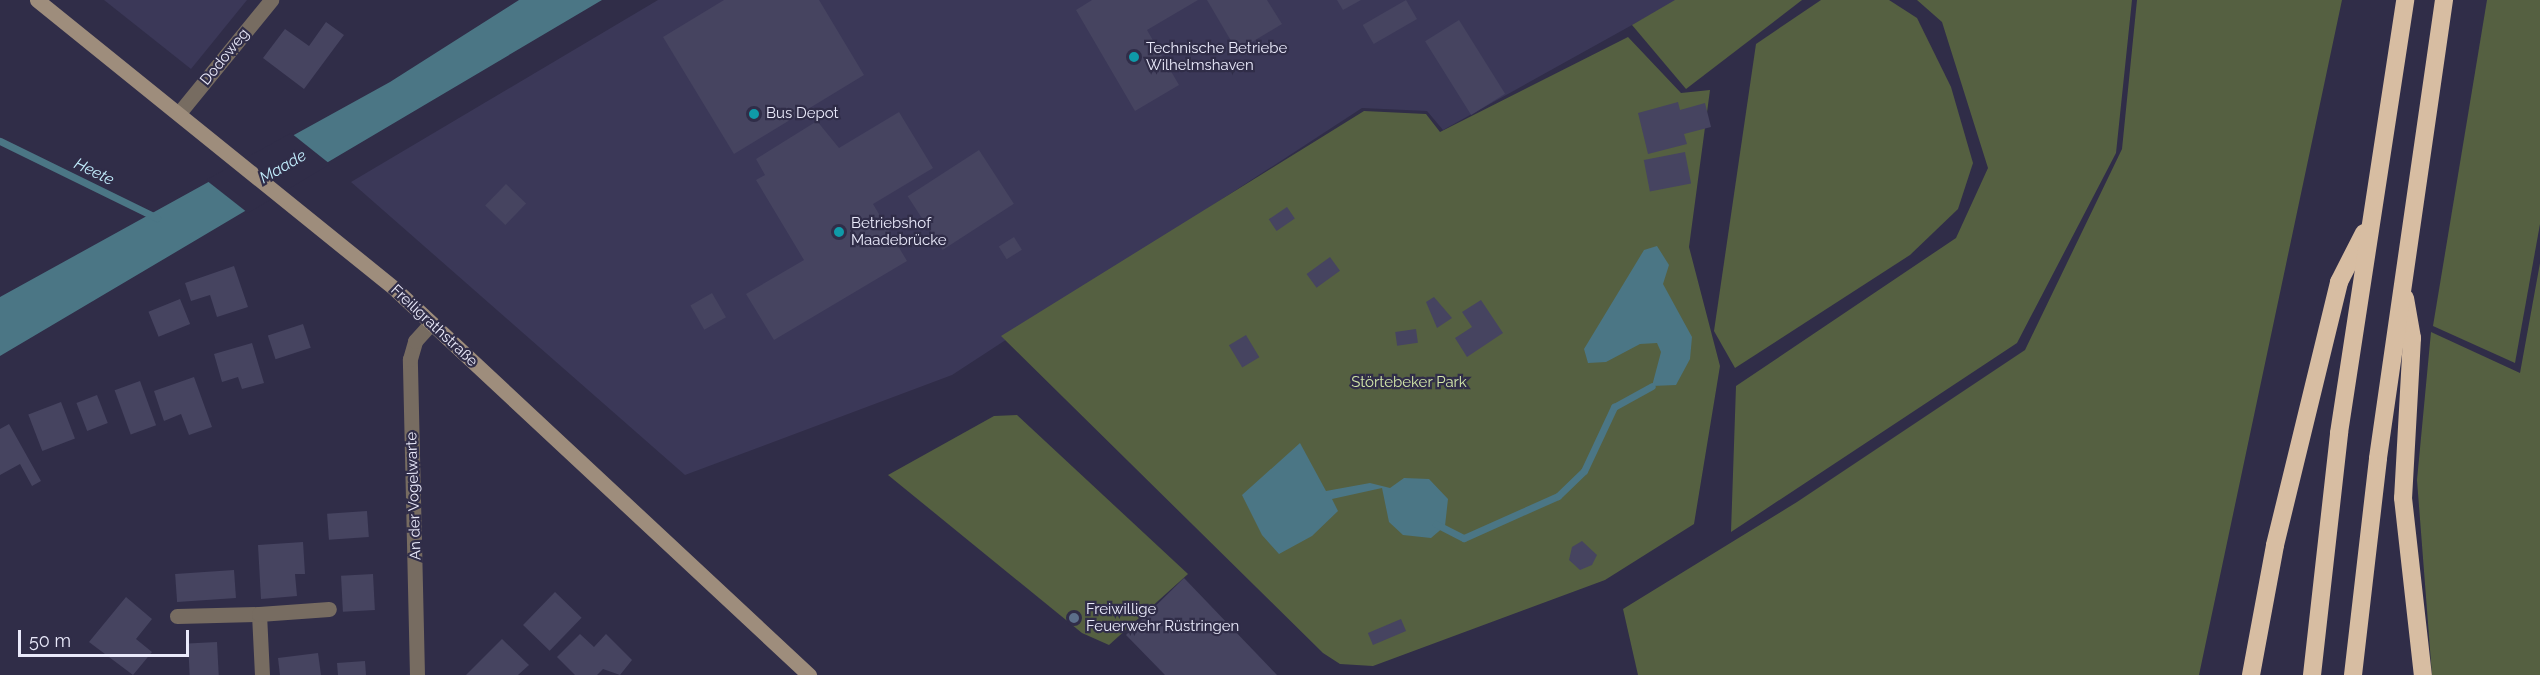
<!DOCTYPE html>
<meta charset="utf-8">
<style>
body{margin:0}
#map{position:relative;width:2540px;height:675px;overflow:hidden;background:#302d48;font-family:Raleway,sans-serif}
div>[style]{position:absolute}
.built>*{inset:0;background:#3b3858}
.green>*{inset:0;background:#556041}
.water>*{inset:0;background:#4b7685}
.pier>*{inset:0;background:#302d48}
.stream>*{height:7px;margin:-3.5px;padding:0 3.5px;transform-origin:3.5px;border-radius:3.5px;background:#4b7685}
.building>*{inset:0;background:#464460;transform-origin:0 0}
.street>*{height:15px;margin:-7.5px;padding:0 7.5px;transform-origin:7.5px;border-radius:7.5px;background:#776c61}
.secondary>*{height:15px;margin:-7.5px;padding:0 7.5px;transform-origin:7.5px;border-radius:7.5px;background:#9e8d7c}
.highway>*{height:18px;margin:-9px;padding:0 9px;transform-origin:9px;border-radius:9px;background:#d7bda2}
.dots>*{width:16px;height:16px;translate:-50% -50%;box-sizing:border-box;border:3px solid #302d48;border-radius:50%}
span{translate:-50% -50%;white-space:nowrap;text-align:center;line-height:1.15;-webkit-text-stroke:4.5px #302d48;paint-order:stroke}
.poi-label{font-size:15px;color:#eaeafb}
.left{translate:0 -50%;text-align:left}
.street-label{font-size:15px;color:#eaeafb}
.park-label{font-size:15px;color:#d2e6a9}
.water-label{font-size:16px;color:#c2edfd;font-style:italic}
.scale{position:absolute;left:18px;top:630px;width:171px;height:27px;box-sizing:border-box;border:3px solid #eaeafb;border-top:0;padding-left:8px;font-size:18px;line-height:21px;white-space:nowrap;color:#eaeafb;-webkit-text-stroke:4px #302d48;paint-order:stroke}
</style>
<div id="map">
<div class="built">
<i style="clip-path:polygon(104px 0,247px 0,191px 69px)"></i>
<i style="clip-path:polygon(658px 0,1677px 0,1443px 130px,1427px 111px,1362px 108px,952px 375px,685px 475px,351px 182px)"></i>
</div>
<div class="green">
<i style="clip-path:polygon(1675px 0,1802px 0,1686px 89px,1632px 25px)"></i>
<i style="clip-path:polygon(1821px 0,1889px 0,1917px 18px,1951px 87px,1973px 163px,1958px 209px,1910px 255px,1735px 368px,1714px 331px,1756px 44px)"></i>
<i style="clip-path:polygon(1917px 0,2132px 0,2116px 153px,2017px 343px,1731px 532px,1736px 386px,1956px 238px,1988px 168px,1942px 22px)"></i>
<i style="clip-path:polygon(2137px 0,2342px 0,2199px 675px,1638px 675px,1623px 609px,1797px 502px,2025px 350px,2122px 149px)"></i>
<i style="clip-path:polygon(2487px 0,2540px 0,2540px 224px,2515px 363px,2433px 326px)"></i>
<i style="clip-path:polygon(1628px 37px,1681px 93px,1710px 90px,1689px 247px,1720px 366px,1694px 524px,1605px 580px,1373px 666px,1340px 664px,1323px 653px,1001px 336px,1364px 111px,1426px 114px,1440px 132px)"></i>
<i style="clip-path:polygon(2540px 263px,2540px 675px,2432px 675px,2417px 480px,2431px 332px,2520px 373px)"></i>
<i style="clip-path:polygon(1017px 415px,1188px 574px,1109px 645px,1082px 633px,888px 475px,994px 416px)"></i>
</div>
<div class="water">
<i style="clip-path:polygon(519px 0,602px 0,0 356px,0 297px,390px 82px)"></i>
<i style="clip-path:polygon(1657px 246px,1669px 265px,1663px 284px,1692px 337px,1690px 359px,1676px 385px,1652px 386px,1661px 352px,1657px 343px,1640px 344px,1606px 362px,1588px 363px,1584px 349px,1644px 250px)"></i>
<i style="clip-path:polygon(1300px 443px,1326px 491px,1370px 483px,1390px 488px,1404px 478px,1429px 479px,1448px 499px,1445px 526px,1431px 538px,1403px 535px,1389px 522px,1382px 488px,1332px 499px,1338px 511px,1312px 536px,1279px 554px,1262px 535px,1242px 495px)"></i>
</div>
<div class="pier">
<i style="clip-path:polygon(291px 133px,330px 164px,248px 213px,206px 180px)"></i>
</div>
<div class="stream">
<i style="left:0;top:141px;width:175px;rotate:26.1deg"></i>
<i style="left:1436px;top:524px;width:31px;rotate:27deg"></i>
<i style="left:1464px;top:538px;width:103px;rotate:-24.1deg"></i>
<i style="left:1558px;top:496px;width:36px;rotate:-44deg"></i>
<i style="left:1584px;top:471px;width:71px;rotate:-64.9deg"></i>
<i style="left:1614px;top:407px;width:43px;rotate:-28.9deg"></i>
</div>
<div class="building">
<i style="clip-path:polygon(724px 0,819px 0,864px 75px,734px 154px,663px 37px)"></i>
<i style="clip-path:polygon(1092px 0,1198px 0,1147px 30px,1179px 85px,1135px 111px,1076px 10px)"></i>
<i style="clip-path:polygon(1207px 0,1267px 0,1282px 24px,1237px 51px)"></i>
<i style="clip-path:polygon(1337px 0,1361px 0,1343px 10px)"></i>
<i style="left:1406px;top:0;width:22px;height:50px;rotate:60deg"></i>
<i style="left:1459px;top:20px;width:87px;height:40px;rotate:58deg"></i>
<i style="clip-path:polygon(326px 22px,344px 35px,304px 89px,263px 58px,285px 29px,309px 46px)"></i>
<i style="clip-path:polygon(1678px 102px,1680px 110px,1705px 103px,1711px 127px,1684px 134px,1687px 144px,1648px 154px,1638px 113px)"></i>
<i style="clip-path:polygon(899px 112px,933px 168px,873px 204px,907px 261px,774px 340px,746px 294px,804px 260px,756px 180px,765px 175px,756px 159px,817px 121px,839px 148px)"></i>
<i style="left:979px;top:150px;width:64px;height:85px;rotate:57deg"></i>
<i style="left:1685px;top:152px;width:32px;height:42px;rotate:79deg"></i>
<i style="left:506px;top:184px;width:28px;height:30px;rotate:44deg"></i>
<i style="left:1287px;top:207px;width:14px;height:22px;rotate:56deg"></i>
<i style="left:1014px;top:237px;width:15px;height:18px;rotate:58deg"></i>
<i style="left:1330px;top:257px;width:17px;height:29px;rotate:54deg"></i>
<i style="clip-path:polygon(234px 266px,248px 307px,217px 317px,210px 295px,191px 301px,185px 283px)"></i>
<i style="left:712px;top:293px;width:28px;height:25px;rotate:60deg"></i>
<i style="clip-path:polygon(1434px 297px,1452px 318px,1437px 328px,1426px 302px)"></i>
<i style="left:180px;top:299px;width:27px;height:34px;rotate:68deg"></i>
<i style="clip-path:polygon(1481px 300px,1503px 333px,1467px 357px,1455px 338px,1472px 327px,1462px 312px)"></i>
<i style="left:303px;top:324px;width:25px;height:37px;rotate:72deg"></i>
<i style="left:1416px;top:329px;width:14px;height:21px;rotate:82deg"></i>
<i style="left:1246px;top:335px;width:26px;height:20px;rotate:59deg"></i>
<i style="clip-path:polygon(252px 343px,264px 383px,242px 389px,238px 377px,222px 382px,214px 354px)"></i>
<i style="clip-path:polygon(194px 377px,212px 427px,189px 435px,181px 414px,164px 421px,154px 391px)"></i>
<i style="left:140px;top:381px;width:47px;height:27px;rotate:70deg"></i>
<i style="left:97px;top:395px;width:30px;height:22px;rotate:69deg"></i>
<i style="left:61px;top:402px;width:39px;height:35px;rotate:69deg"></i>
<i style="clip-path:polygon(9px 424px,41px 481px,32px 486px,20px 464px,0 475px,0 429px)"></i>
<i style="left:367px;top:511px;width:26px;height:40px;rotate:86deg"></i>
<i style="clip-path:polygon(1582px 541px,1597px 555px,1592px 565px,1580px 570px,1569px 560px,1572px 547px)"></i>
<i style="clip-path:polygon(303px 542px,305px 574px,295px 574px,297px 596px,261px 599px,258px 545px)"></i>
<i style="left:234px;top:570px;width:28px;height:59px;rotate:86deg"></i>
<i style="left:373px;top:574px;width:36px;height:32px;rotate:87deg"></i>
<i style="clip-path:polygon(1184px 578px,1277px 675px,1165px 675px,1126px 635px)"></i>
<i style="left:555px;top:592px;width:37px;height:46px;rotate:44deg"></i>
<i style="clip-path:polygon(126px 597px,152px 619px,136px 639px,152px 652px,133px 675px,89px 642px)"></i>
<i style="left:1401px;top:619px;width:13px;height:36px;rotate:67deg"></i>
<i style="clip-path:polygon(580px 634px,594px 647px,606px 634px,632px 660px,620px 675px,603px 669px,597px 675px,575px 675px,557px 657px)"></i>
<i style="clip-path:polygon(502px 639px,529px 665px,518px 675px,466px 675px)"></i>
<i style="left:217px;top:642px;width:33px;height:29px;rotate:87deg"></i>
<i style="clip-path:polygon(318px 653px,321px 675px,280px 675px,278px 658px)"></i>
<i style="clip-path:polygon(365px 661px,366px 675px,338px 675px,337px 663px)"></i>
</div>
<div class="street">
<i style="left:179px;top:113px;width:146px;rotate:-50.8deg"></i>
<i style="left:177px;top:616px;width:82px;rotate:-1.4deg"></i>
<i style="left:262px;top:675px;width:61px;rotate:-92.8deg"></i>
<i style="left:259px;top:614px;width:70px;rotate:-4.1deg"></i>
<i style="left:417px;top:675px;width:316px;rotate:-91.3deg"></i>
<i style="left:410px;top:359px;width:19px;rotate:-74deg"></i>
<i style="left:415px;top:341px;width:24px;rotate:-48deg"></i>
</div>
<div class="secondary">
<i style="left:37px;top:0;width:461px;rotate:38.9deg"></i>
<i style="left:396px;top:290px;width:565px;rotate:42.99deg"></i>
</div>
<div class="highway">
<i style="left:2405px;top:298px;width:41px;rotate:80.1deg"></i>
<i style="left:2412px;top:338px;width:160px;rotate:93.2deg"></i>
<i style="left:2403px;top:498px;width:178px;rotate:83.6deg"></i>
<i style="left:2251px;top:675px;width:132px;rotate:-79.5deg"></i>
<i style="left:2275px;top:545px;width:271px;rotate:-76.3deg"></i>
<i style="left:2339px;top:282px;width:55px;rotate:-63deg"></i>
<i style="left:2312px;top:675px;width:244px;rotate:-83.6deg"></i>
<i style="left:2339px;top:433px;width:438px;rotate:-81.3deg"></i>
<i style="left:2353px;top:675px;width:218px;rotate:-83.4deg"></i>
<i style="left:2378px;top:458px;width:463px;rotate:-81.8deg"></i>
</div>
<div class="dots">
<i style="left:1134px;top:57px;background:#0f9aa8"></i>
<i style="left:754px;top:114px;background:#0f9aa8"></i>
<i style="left:839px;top:232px;background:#0f9aa8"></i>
<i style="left:1074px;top:618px;background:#5c6f8a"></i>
</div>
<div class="poi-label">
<span class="left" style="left:1146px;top:57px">Technische Betriebe<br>Wilhelmshaven</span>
<span class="left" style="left:766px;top:114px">Bus Depot</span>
<span class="left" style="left:851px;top:232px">Betriebshof<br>Maadebrücke</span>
<span class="left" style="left:1086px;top:618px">Freiwillige<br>Feuerwehr Rüstringen</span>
</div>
<div class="street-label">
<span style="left:225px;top:57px;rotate:-51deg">Dodoweg</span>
<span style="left:434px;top:326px;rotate:43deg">Freiligrathstraße</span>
<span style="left:414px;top:496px;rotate:-92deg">An der Vogelwarte</span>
</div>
<div class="park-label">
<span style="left:1409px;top:383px">Störtebeker Park</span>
</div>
<div class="water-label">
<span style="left:283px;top:167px;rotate:-30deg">Maade</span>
<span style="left:94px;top:172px;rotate:26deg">Heete</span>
</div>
<div class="scale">50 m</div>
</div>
